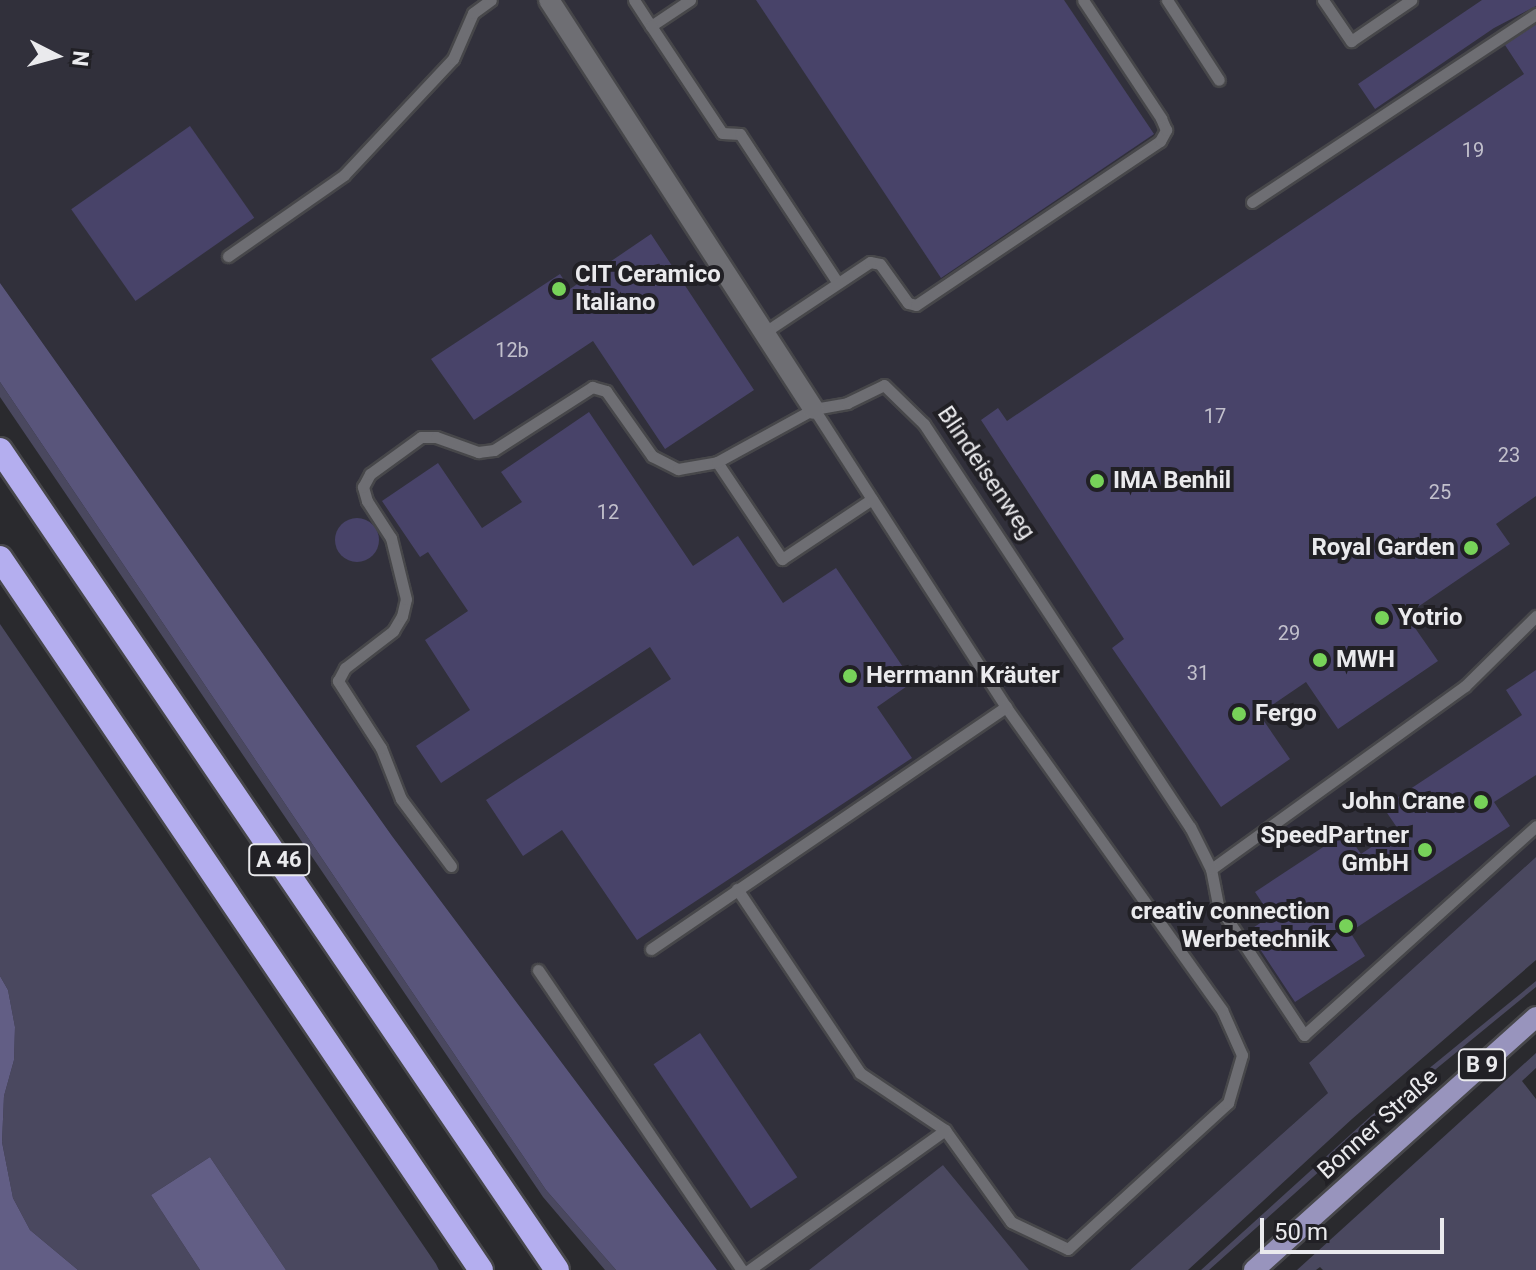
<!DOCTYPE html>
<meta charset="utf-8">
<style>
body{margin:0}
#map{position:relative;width:1536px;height:1270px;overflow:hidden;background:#2a2a2e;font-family:Roboto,sans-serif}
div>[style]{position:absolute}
.built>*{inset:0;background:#31303b}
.green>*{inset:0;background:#4a485f}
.forest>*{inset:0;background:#59557b}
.water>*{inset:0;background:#625e85}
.building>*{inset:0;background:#484369;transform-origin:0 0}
.round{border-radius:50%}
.roads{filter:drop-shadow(2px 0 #47474a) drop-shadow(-2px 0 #47474a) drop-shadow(0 2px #47474a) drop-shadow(0 -2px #47474a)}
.lane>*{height:11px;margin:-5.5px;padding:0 5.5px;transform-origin:5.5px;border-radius:5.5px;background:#6e6e73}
.street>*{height:20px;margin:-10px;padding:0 10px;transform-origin:10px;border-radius:10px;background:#6e6e73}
.primary>*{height:20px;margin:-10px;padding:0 10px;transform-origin:10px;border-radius:10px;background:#9894bd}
.highway>*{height:24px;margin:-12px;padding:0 12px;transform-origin:12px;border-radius:12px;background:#b4aeef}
.dots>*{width:22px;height:22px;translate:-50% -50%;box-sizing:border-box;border:4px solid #212025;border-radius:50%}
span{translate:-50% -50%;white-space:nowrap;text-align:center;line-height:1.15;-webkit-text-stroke:8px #212025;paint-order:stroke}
.number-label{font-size:20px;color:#c2c0cc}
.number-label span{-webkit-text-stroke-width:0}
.shield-label span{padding:2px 6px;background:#212025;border:2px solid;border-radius:6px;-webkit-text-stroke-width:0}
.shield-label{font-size:22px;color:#eaeaed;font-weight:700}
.poi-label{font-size:24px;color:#eaeaed;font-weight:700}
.left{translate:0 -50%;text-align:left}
.right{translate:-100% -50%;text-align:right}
.street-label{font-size:24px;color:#eaeaed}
.north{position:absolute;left:16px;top:16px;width:80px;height:80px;-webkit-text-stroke:6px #212025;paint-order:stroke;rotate:96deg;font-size:22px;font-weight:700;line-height:32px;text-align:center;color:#eaeaed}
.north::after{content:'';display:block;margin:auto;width:28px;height:36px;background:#eaeaed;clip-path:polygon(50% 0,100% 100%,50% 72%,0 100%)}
.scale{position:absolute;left:1260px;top:1218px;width:184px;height:36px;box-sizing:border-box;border:4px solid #eaeaed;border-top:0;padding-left:10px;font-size:24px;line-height:28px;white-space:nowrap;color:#eaeaed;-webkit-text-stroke:6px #212025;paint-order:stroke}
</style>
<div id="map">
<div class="built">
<i style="clip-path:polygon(0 0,1536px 0,1536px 857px,1309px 1063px,1329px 1092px,1130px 1270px,1029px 1270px,943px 1165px,809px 1270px,717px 1270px,392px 836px,0 283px)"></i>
</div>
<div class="green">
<i style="clip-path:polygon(0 382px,546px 1190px,616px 1270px,605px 1270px,543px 1197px,0 397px)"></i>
<i style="clip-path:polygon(0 624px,436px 1264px,439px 1270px,286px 1270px,210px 1157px,151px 1195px,200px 1270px,78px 1270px,30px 1230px,13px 1198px,2px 1142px,4px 1096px,14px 1060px,15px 1027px,8px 990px,0 976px)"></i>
<i style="clip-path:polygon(1536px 857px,1536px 960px,1352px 1119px,1188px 1270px,1130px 1270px,1328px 1093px,1309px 1063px)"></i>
<i style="clip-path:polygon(1536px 981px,1536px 987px,1408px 1092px,1209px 1270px,1201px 1270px,1372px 1115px)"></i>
<i style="clip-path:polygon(1536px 1053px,1536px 1068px,1522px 1081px,1536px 1099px,1536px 1270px,1323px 1270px,1320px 1267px,1316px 1270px,1297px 1270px)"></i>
<i style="clip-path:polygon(943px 1165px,1029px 1270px,809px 1270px)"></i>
</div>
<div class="forest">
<i style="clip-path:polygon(0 283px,392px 836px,717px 1270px,616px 1270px,546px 1190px,0 382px)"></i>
</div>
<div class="water">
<i style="clip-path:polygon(0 976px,8px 990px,15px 1027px,14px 1060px,4px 1096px,2px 1142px,13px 1198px,30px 1230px,78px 1270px,0 1270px)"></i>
<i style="clip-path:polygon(210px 1157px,286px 1270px,200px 1270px,151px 1195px)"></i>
</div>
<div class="building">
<i style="clip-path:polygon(756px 0,1064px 0,1154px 134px,941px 278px)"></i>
<i style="clip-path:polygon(1482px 0,1536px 0,1536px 6px,1494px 28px,1375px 109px,1358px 84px)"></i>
<i style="clip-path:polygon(1536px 24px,1536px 496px,1496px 524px,1510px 544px,1406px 615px,1438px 661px,1338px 729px,1306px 682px,1259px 714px,1290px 759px,1221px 807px,1112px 648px,1124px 639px,981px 420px,998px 408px,1007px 421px,1524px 74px,1505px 45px)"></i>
<i style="left:190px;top:126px;width:112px;height:145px;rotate:55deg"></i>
<i style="clip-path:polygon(651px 234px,754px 390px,665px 449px,593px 341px,474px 420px,431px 359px,560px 274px,570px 289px)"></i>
<i style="clip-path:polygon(589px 412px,693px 566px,738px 536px,783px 603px,836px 568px,913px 682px,877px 707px,912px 758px,637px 940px,562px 830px,523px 856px,486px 800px,671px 679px,650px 647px,441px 783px,416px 746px,470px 710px,425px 640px,468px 611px,428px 552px,420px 557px,382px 501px,438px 463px,482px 528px,522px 502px,501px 472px)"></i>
<i class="round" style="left:335px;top:518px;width:44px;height:44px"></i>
<i style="clip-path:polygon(1536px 670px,1536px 775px,1494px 802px,1510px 826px,1350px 932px,1365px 956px,1295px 1002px,1248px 931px,1271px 916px,1255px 892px,1346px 832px,1361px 854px,1398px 829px,1383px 807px,1522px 715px,1506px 690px)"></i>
<i style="left:700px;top:1033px;width:174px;height:56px;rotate:56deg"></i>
</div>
<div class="roads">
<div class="lane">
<i style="left:634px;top:0;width:31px;rotate:57deg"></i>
<i style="left:651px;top:26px;width:47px;rotate:-33.7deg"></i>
<i style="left:1167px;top:0;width:95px;rotate:57deg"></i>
<i style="left:1323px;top:0;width:50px;rotate:55.7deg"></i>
<i style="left:1351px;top:41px;width:73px;rotate:-34.3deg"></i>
<i style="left:651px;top:26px;width:128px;rotate:56.4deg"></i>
<i style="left:722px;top:133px;width:18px;rotate:3deg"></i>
<i style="left:740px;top:134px;width:178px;rotate:56.7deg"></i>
<i style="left:1252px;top:202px;width:341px;rotate:-33.5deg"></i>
<i style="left:228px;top:256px;width:141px;rotate:-34.9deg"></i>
<i style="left:344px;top:175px;width:159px;rotate:-46.8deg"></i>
<i style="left:453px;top:59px;width:50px;rotate:-66.5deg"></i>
<i style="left:473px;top:13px;width:22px;rotate:-36deg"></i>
<i style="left:765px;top:332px;width:126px;rotate:-33.7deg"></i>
<i style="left:870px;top:262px;width:10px;rotate:11deg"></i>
<i style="left:880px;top:264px;width:48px;rotate:54.3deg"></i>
<i style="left:908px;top:303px;width:8px;rotate:14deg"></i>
<i style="left:916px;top:305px;width:294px;rotate:-33.9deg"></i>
<i style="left:1160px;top:141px;width:13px;rotate:-61deg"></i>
<i style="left:1166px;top:130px;width:13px;rotate:-113deg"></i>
<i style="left:1161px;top:118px;width:141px;rotate:-123.5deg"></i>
<i style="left:717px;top:462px;width:117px;rotate:56.2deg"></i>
<i style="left:782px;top:559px;width:108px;rotate:-33.7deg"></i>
<i style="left:1536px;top:616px;width:100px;rotate:135.4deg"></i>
<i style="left:1465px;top:686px;width:313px;rotate:144.2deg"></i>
<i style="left:1211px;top:869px;width:37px;rotate:79deg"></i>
<i style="left:1218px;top:905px;width:156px;rotate:56.5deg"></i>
<i style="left:1304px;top:1035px;width:312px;rotate:-42deg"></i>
<i style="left:451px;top:866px;width:84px;rotate:-126.7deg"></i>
<i style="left:401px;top:799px;width:55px;rotate:-111.4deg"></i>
<i style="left:381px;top:748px;width:80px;rotate:-122.7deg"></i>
<i style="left:338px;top:681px;width:15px;rotate:-62deg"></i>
<i style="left:345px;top:668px;width:61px;rotate:-37.6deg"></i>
<i style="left:393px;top:631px;width:17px;rotate:-59deg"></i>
<i style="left:402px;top:616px;width:17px;rotate:-77deg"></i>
<i style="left:406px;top:599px;width:63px;rotate:-103.8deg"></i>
<i style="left:391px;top:538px;width:44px;rotate:-123deg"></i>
<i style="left:367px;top:501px;width:15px;rotate:-106deg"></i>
<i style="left:363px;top:487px;width:15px;rotate:-62deg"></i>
<i style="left:370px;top:474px;width:63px;rotate:-36deg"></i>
<i style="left:421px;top:437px;width:15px"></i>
<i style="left:436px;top:437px;width:45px;rotate:19.7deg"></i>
<i style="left:478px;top:452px;width:16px;rotate:-7deg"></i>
<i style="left:494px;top:450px;width:117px;rotate:-32.7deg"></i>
<i style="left:592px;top:387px;width:15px;rotate:16deg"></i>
<i style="left:606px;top:391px;width:80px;rotate:54.7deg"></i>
<i style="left:652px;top:456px;width:29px;rotate:27deg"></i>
<i style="left:678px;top:469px;width:40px;rotate:-10deg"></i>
<i style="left:717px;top:462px;width:111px;rotate:-28.7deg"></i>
<i style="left:814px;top:409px;width:34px;rotate:-10deg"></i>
<i style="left:847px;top:403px;width:41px;rotate:-25.9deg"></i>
<i style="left:884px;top:385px;width:56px;rotate:44.3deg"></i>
<i style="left:924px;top:424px;width:483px;rotate:56.6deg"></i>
<i style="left:1190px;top:827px;width:47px;rotate:63.4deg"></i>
<i style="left:737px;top:889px;width:221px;rotate:56.2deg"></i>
<i style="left:860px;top:1073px;width:102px;rotate:33.8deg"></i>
<i style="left:945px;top:1130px;width:113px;rotate:54.3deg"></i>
<i style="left:1011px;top:1222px;width:63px;rotate:25.3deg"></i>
<i style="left:1068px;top:1249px;width:217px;rotate:-42.4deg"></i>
<i style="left:1228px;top:1103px;width:50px;rotate:-73.7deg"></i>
<i style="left:1242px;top:1055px;width:49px;rotate:-114deg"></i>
<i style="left:1222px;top:1010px;width:372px;rotate:-125.5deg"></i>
<i style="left:1006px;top:707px;width:354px;rotate:-122.8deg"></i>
<i style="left:651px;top:949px;width:430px;rotate:-34.3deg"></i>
<i style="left:538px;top:970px;width:363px;rotate:55.8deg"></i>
<i style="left:749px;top:1270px;width:241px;rotate:-35.5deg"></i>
</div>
<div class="street">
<i style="left:549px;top:0;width:487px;rotate:57.1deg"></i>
</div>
<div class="primary">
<i style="left:1254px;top:1270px;width:379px;rotate:-41.9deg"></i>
</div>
<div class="highway">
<i style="left:0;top:450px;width:991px;rotate:55.81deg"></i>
<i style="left:0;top:558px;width:859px;rotate:55.96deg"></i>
</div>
</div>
<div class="dots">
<i style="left:559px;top:289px;background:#77d259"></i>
<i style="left:1097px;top:481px;background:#77d259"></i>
<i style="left:1471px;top:548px;background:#77d259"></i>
<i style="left:1382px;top:618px;background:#77d259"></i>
<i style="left:1320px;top:660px;background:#77d259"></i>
<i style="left:850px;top:676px;background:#77d259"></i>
<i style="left:1239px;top:714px;background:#77d259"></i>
<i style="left:1481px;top:802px;background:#77d259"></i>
<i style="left:1425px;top:850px;background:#77d259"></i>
<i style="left:1346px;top:926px;background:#77d259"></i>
</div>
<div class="number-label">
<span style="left:1473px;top:150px">19</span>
<span style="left:512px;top:350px">12b</span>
<span style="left:1215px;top:416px">17</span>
<span style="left:1509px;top:455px">23</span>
<span style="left:1440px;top:492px">25</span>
<span style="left:608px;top:512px">12</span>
<span style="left:1289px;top:633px">29</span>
<span style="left:1198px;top:673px">31</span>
</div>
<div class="shield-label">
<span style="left:279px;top:860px">A 46</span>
<span style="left:1482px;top:1065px">B 9</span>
</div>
<div class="poi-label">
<span class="left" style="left:575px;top:289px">CIT Ceramico<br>Italiano</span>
<span class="left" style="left:1113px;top:481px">IMA Benhil</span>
<span class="right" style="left:1455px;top:548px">Royal Garden</span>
<span class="left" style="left:1398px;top:618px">Yotrio</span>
<span class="left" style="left:1336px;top:660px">MWH</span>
<span class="left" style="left:866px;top:676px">Herrmann Kräuter</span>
<span class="left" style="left:1255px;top:714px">Fergo</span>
<span class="right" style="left:1465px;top:802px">John Crane</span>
<span class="right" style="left:1409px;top:850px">SpeedPartner<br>GmbH</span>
<span class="right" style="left:1330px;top:926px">creativ connection<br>Werbetechnik</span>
</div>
<div class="street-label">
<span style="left:986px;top:473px;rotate:56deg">Blindeisenweg</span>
<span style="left:1378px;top:1124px;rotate:-42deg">Bonner Straße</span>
</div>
<div class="north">N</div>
<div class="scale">50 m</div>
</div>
